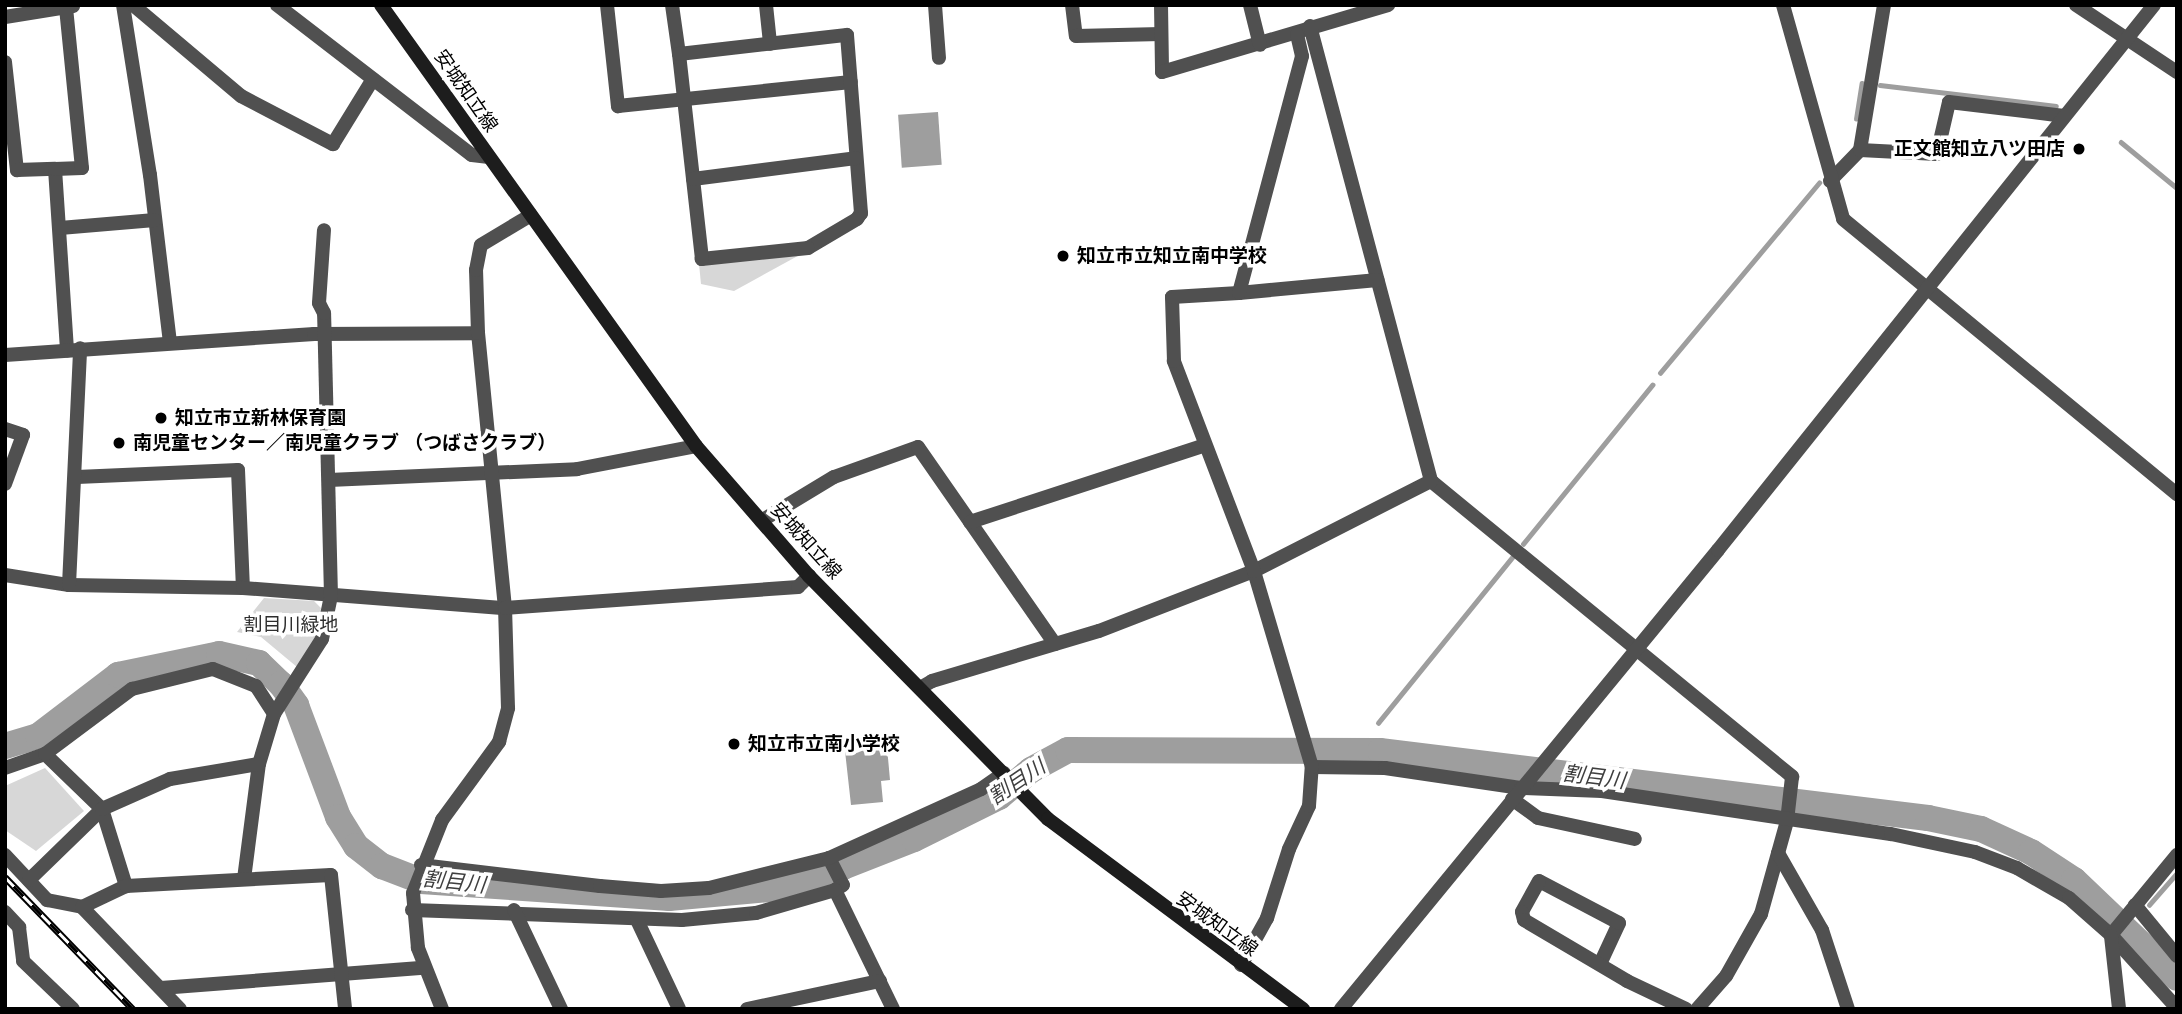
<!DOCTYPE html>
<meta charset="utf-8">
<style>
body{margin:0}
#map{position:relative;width:2182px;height:1014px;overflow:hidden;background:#fff;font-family:Arial,"Noto Sans JP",sans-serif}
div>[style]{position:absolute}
.green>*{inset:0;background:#d7d7d7}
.water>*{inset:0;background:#9e9e9e;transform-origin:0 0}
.stream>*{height:4.5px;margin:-2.25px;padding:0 2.25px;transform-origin:2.25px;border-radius:2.25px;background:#9e9e9e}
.river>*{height:26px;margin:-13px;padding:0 13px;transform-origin:13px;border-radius:13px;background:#9e9e9e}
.minor>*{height:14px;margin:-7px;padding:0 7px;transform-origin:7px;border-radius:7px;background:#505050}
.tertiary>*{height:14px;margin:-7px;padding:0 7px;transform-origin:7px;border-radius:7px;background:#505050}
.secondary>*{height:14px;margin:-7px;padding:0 7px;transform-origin:7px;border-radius:7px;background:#1d1d1d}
.rail>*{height:7px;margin-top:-3.5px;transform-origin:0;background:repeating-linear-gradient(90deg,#fff 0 13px,#000 0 26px);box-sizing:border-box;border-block:2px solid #000}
.dots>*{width:19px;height:19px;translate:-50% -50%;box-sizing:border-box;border:4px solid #fff;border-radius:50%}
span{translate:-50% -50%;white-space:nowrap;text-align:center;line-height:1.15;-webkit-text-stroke:7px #fff;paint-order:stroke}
.street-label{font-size:19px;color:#000}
.poi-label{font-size:19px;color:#000;font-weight:700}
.right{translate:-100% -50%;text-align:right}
.left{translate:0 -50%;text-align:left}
.park-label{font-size:19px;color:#2e2e2e}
.water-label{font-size:21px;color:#3f3f3f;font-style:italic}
.frame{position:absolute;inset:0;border:7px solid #000;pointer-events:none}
</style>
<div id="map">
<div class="green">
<i style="clip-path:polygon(805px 252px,734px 291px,701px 284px,699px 264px)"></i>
<i style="clip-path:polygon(264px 598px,314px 601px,321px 608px,315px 639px,297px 667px,261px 637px,237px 632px)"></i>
<i style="clip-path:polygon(45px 768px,84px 811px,36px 851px,5px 830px,5px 786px)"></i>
</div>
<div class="water">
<i style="left:938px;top:112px;width:53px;height:40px;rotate:86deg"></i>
<i style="clip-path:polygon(887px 747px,890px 780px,881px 781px,883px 802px,851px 805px,845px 751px)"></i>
</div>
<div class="stream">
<i style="left:1880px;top:85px;width:177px;rotate:6.8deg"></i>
<i style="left:1856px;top:119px;width:36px;rotate:-81deg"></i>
<i style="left:2121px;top:142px;width:72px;rotate:39.4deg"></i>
<i style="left:1660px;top:373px;width:248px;rotate:-50.1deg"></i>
<i style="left:1523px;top:544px;width:205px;rotate:-50.9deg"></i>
<i style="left:1378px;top:723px;width:215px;rotate:-51deg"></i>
<i style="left:1378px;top:741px;width:10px;rotate:79deg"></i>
<i style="left:2149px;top:905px;width:43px;rotate:-48.8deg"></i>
<i style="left:2129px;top:929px;width:6px;rotate:-51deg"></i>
</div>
<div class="river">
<i style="left:5px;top:746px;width:34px;rotate:-17deg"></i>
<i style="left:38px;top:736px;width:101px;rotate:-37.3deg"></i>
<i style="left:118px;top:675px;width:103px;rotate:-11.7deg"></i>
<i style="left:219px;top:654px;width:41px;rotate:12.7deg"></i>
<i style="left:259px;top:663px;width:30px;rotate:44deg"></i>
<i style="left:281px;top:684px;width:26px;rotate:54deg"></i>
<i style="left:296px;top:705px;width:120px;rotate:69.4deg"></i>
<i style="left:338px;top:817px;width:34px;rotate:58deg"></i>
<i style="left:356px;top:846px;width:33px;rotate:38deg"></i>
<i style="left:382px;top:866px;width:42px;rotate:21deg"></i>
<i style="left:421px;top:881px;width:249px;rotate:3.9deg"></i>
<i style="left:669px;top:898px;width:113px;rotate:-5.1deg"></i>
<i style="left:782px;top:888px;width:65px;rotate:-19deg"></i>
<i style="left:843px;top:867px;width:76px;rotate:-21.5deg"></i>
<i style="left:914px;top:839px;width:95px;rotate:-26.3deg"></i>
<i style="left:999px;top:797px;width:42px;rotate:-40.2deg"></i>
<i style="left:1031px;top:770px;width:42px;rotate:-28.4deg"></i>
<i style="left:1068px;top:750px;width:312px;rotate:0.2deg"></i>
<i style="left:1380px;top:751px;width:552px;rotate:6.97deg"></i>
<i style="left:1928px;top:818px;width:54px;rotate:11.7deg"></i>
<i style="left:1981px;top:829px;width:55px;rotate:24.7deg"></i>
<i style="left:2031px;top:852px;width:51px;rotate:33.1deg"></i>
<i style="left:2074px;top:880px;width:142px;rotate:43.6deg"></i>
</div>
<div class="minor">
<i style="left:123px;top:5px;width:172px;rotate:81deg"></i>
<i style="left:150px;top:175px;width:169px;rotate:83.2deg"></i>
<i style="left:133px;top:5px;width:141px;rotate:40.1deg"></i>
<i style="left:241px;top:96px;width:104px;rotate:27.6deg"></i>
<i style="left:333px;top:144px;width:76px;rotate:-58.4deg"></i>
<i style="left:277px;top:5px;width:246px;rotate:37.6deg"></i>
<i style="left:472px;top:155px;width:17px;rotate:7deg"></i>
<i style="left:607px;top:5px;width:102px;rotate:83.8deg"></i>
<i style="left:618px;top:106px;width:234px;rotate:-5.9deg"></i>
<i style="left:672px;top:5px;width:49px;rotate:81.9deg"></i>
<i style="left:766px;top:5px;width:39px;rotate:84deg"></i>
<i style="left:935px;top:5px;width:53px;rotate:85.7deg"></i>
<i style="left:1072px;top:5px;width:31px;rotate:83deg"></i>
<i style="left:1076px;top:36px;width:85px;rotate:-1.3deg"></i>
<i style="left:1161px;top:5px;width:67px;rotate:89.1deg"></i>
<i style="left:1162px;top:72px;width:236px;rotate:-16.5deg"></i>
<i style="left:1250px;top:5px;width:41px;rotate:76deg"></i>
<i style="left:2076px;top:5px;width:121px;rotate:33.6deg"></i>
<i style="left:5px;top:17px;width:69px;rotate:-9.2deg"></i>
<i style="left:1310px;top:26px;width:471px;rotate:75.1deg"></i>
<i style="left:1431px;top:481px;width:467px;rotate:39.3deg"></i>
<i style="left:1792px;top:777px;width:44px;rotate:96.5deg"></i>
<i style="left:1787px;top:821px;width:97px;rotate:105.6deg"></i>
<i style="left:1761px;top:914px;width:71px;rotate:119.4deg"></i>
<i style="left:1726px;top:976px;width:44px;rotate:131.3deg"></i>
<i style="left:847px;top:35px;width:179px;rotate:85.5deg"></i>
<i style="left:861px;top:213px;width:7px;rotate:124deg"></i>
<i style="left:857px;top:219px;width:57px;rotate:149.4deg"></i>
<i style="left:808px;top:248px;width:107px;rotate:174.1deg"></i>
<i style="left:702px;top:259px;width:206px;rotate:-96.4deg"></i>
<i style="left:679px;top:54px;width:169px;rotate:-6.5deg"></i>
<i style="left:5px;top:62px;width:109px;rotate:83.7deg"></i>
<i style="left:17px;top:170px;width:38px;rotate:-2deg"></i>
<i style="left:55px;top:169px;width:182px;rotate:86.2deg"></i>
<i style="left:1860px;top:150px;width:77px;rotate:3deg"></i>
<i style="left:1937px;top:154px;width:53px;rotate:-77deg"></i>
<i style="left:1949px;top:102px;width:116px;rotate:6.9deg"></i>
<i style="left:55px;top:169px;width:27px;rotate:-2deg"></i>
<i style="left:82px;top:168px;width:162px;rotate:-95.7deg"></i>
<i style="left:693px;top:179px;width:164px;rotate:-7.3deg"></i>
<i style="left:1830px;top:181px;width:43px;rotate:-45.9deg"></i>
<i style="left:1860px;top:150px;width:147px;rotate:-80.6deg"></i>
<i style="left:60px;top:228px;width:95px;rotate:-4.8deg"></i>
<i style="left:1239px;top:293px;width:139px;rotate:-5.4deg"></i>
<i style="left:5px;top:355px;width:310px;rotate:-3.9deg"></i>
<i style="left:314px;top:334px;width:164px;rotate:-0.3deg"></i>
<i style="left:5px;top:429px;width:19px;rotate:18deg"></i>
<i style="left:23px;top:435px;width:52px;rotate:110.2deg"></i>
<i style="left:77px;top:477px;width:161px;rotate:-2.5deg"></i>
<i style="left:238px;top:470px;width:118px;rotate:87.6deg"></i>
<i style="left:329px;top:480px;width:248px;rotate:-2.5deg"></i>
<i style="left:577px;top:469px;width:121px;rotate:-10.9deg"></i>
<i style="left:761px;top:521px;width:85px;rotate:-31.1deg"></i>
<i style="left:834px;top:477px;width:89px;rotate:-19.7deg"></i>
<i style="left:918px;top:447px;width:240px;rotate:55.2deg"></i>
<i style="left:970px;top:522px;width:247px;rotate:-18.1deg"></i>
<i style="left:5px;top:575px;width:65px;rotate:8.9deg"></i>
<i style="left:69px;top:585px;width:174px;rotate:1deg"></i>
<i style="left:243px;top:588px;width:263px;rotate:4.4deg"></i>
<i style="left:505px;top:608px;width:276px;rotate:-95.6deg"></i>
<i style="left:478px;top:333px;width:63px;rotate:-91.8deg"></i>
<i style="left:476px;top:270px;width:25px;rotate:-79deg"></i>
<i style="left:481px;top:245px;width:58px;rotate:-31deg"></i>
<i style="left:69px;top:585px;width:237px;rotate:-87.3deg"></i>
<i style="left:920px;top:688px;width:14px;rotate:-30deg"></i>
<i style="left:932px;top:681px;width:174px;rotate:-16.7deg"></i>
<i style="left:1099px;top:631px;width:166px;rotate:-21.2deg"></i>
<i style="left:1254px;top:571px;width:199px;rotate:-27deg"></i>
<i style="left:45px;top:754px;width:79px;rotate:44deg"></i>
<i style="left:102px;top:809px;width:81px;rotate:72.7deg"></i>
<i style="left:1312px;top:767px;width:73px;rotate:0.8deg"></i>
<i style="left:1385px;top:768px;width:137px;rotate:8.4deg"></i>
<i style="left:1521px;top:788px;width:81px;rotate:2.1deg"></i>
<i style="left:1602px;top:791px;width:292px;rotate:8.5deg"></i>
<i style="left:1891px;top:834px;width:86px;rotate:12.1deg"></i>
<i style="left:1975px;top:852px;width:45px;rotate:20.9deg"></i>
<i style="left:2017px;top:868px;width:60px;rotate:30deg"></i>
<i style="left:2069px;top:898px;width:56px;rotate:41.4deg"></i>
<i style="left:2111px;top:935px;width:98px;rotate:47.9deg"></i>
<i style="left:5px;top:768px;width:42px;rotate:-19.3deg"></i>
<i style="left:45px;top:754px;width:109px;rotate:-36.8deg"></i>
<i style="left:132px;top:689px;width:83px;rotate:-13.9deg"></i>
<i style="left:213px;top:669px;width:46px;rotate:21.6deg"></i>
<i style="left:256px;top:686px;width:33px;rotate:57deg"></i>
<i style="left:1512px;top:799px;width:32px;rotate:36deg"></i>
<i style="left:1538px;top:818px;width:99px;rotate:12.2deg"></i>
<i style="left:1778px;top:853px;width:89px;rotate:60.3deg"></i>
<i style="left:1822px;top:930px;width:83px;rotate:71.8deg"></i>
<i style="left:5px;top:855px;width:62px;rotate:47deg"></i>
<i style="left:47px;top:900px;width:36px;rotate:11deg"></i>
<i style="left:829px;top:858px;width:30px;rotate:63deg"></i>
<i style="left:843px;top:885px;width:9px;rotate:148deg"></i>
<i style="left:835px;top:890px;width:132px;rotate:64deg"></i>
<i style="left:421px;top:865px;width:180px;rotate:6.7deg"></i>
<i style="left:600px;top:886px;width:61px;rotate:4.7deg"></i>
<i style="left:661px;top:891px;width:48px;rotate:-3.6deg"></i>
<i style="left:709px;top:888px;width:124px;rotate:-14deg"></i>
<i style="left:829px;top:858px;width:167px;rotate:-24.4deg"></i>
<i style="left:981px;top:789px;width:28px;rotate:-35deg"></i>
<i style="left:244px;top:879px;width:116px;rotate:-82.6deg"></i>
<i style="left:259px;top:764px;width:52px;rotate:-73.3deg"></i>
<i style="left:274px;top:714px;width:89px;rotate:-57.4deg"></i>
<i style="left:322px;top:639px;width:44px;rotate:-78.2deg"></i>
<i style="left:331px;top:596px;width:283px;rotate:-91.4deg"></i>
<i style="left:324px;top:313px;width:11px;rotate:-117deg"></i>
<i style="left:319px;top:303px;width:73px;rotate:-86.1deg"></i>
<i style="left:29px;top:880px;width:102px;rotate:-44.2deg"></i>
<i style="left:102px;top:809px;width:74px;rotate:-23.8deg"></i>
<i style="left:170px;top:779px;width:90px;rotate:-9.6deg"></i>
<i style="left:2135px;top:905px;width:66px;rotate:50.5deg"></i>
<i style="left:412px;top:910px;width:270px;rotate:2.1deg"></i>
<i style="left:682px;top:920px;width:74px;rotate:-5.4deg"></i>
<i style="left:756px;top:913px;width:82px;rotate:-16.2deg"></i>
<i style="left:514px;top:910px;width:110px;rotate:64.6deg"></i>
<i style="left:5px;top:912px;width:21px;rotate:47deg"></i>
<i style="left:19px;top:927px;width:34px;rotate:83deg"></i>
<i style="left:23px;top:961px;width:69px;rotate:43.8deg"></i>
<i style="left:637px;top:920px;width:98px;rotate:64.7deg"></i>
<i style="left:2111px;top:935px;width:104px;rotate:-50.5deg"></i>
<i style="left:2111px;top:936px;width:73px;rotate:83.7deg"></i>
<i style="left:1600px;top:964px;width:45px;rotate:-65.1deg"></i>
<i style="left:1619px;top:923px;width:90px;rotate:-152.3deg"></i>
<i style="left:1539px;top:881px;width:35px;rotate:119deg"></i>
<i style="left:1522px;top:912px;width:8px;rotate:76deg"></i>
<i style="left:1524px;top:920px;width:120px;rotate:30.6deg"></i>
<i style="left:1627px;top:981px;width:65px;rotate:25.4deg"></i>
<i style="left:1241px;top:965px;width:54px;rotate:-61deg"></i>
<i style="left:1267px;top:918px;width:72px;rotate:-72.3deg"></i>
<i style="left:1289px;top:849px;width:47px;rotate:-65.1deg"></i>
<i style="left:1309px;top:806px;width:39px;rotate:-86deg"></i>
<i style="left:1312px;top:767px;width:204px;rotate:-106.5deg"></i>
<i style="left:1254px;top:571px;width:225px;rotate:-110.9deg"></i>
<i style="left:1174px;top:361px;width:64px;rotate:-91.8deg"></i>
<i style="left:1172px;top:297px;width:67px;rotate:-3.4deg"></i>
<i style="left:1239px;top:293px;width:245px;rotate:-75.1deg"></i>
<i style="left:1302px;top:56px;width:22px;rotate:-103deg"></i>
<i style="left:161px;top:988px;width:263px;rotate:-4.4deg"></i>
<i style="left:180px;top:1009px;width:141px;rotate:-133.9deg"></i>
<i style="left:82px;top:907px;width:49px;rotate:-25.5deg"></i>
<i style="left:126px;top:886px;width:205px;rotate:-3.1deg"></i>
<i style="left:331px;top:875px;width:135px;rotate:84deg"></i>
<i style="left:747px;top:1009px;width:136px;rotate:-11.9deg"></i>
</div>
<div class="tertiary">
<i style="left:1783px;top:5px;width:222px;rotate:74.3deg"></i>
<i style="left:1843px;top:219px;width:433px;rotate:39.5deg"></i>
<i style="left:442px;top:1009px;width:66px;rotate:-111.5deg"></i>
<i style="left:418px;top:948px;width:55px;rotate:-95.2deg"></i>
<i style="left:413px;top:893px;width:79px;rotate:-68.3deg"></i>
<i style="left:442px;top:820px;width:97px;rotate:-53.8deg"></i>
<i style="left:499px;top:742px;width:35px;rotate:-75deg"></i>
<i style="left:508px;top:708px;width:100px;rotate:-91.7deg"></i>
<i style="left:505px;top:608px;width:294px;rotate:-4.1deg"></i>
<i style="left:798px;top:587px;width:16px;rotate:-45deg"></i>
<i style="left:1341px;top:1009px;width:594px;rotate:-50.6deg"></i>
<i style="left:1718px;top:550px;width:698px;rotate:-51.34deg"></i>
</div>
<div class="secondary">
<i style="left:381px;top:5px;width:542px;rotate:54.46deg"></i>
<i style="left:696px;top:446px;width:172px;rotate:49deg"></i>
<i style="left:809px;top:576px;width:341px;rotate:45.5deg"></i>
<i style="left:1048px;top:819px;width:318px;rotate:36.7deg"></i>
</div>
<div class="rail">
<i style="left:5px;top:877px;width:184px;rotate:45.9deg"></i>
</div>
<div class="dots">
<i style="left:2079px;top:149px;background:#000"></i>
<i style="left:1063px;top:256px;background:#000"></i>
<i style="left:161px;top:418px;background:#000"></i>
<i style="left:119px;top:443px;background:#000"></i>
<i style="left:734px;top:744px;background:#000"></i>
</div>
<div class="street-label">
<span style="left:466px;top:91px;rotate:55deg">安城知立線</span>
<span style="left:806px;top:541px;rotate:48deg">安城知立線</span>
<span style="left:1217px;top:924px;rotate:36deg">安城知立線</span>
</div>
<div class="poi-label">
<span class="right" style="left:2065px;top:149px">正文館知立八ツ田店</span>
<span class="left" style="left:1077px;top:256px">知立市立知立南中学校</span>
<span class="left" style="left:175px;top:418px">知立市立新林保育園</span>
<span class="left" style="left:133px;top:443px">南児童センター／南児童クラブ （つばさクラブ）</span>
<span class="left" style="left:748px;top:744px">知立市立南小学校</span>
</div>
<div class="park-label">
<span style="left:291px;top:625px">割目川緑地</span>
</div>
<div class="water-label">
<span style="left:1594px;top:777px;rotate:7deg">割目川</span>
<span style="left:1017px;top:782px;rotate:-34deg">割目川</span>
<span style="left:454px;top:882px;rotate:6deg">割目川</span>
</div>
<div class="frame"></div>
</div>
